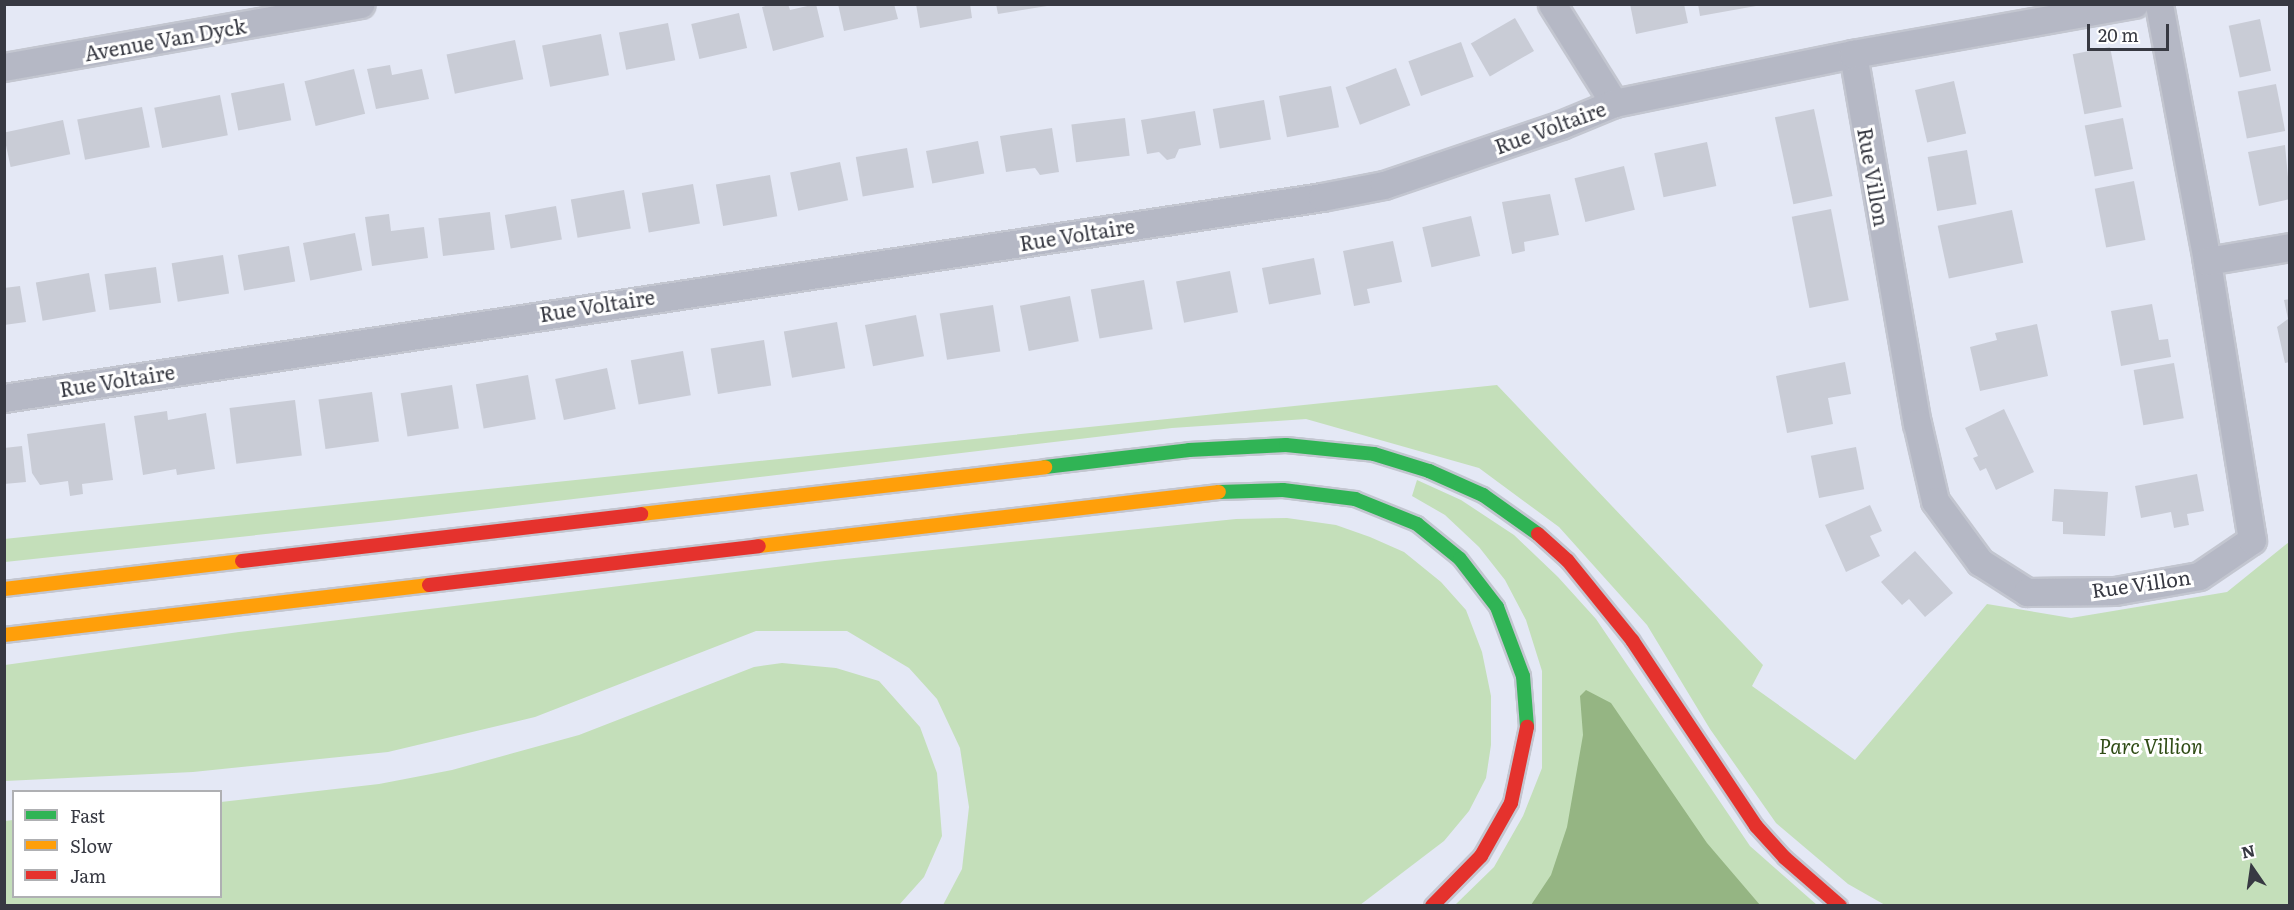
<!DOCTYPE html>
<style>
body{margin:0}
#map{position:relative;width:2294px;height:910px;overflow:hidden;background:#e4e8f5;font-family:Literata,serif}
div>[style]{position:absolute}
.green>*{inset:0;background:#c4dfba}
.water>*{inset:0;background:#95b583}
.building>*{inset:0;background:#c9ccd6;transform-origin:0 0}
.roads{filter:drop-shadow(2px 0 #c3c6d0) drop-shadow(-2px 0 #c3c6d0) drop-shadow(0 2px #c3c6d0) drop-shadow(0 -2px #c3c6d0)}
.street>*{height:27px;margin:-13.5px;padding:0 13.5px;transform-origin:13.5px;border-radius:13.5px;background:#b5b8c5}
.fast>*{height:14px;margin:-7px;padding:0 7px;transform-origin:7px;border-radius:7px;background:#30b455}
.slow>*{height:14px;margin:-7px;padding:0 7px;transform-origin:7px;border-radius:7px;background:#ff9f0a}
.jam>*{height:14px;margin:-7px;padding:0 7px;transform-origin:7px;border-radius:7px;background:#e5322d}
span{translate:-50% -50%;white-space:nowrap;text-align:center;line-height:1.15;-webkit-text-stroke:6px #fff;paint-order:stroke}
.street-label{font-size:20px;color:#373942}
.park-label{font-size:20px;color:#2f4c15;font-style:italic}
.frame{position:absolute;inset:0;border:6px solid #373942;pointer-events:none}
.legend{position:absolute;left:12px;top:790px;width:210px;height:108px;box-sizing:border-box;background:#fff;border:2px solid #afb0b3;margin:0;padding:8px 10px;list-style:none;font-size:18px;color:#373942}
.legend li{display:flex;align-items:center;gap:12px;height:30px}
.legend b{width:30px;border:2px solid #afb0b3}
.north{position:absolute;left:2222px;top:838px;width:60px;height:60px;-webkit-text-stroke:4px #fff;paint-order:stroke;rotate:347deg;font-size:16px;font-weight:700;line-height:24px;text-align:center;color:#373942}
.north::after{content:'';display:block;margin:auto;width:21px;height:27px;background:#373942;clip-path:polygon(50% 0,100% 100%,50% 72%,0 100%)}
.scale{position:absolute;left:2087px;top:24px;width:82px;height:27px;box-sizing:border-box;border:3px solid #373942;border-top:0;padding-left:8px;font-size:18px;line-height:21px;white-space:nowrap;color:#373942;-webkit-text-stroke:4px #fff;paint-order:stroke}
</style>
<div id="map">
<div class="green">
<i style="clip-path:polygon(1497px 385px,1763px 665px,1752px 686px,1855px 760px,1987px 604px,2071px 618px,2227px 592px,2289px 542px,2289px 905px,1885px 905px,1848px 884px,1776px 823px,1710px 729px,1647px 625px,1559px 527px,1479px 468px,1306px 419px,1172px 428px,388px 521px,5px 562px,4px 539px)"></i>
<i style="clip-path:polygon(1417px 480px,1461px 500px,1514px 535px,1558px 577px,1596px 619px,1750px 846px,1817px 905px,1455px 905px,1494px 867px,1523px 816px,1542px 768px,1542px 671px,1526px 620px,1505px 580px,1479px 547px,1445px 515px,1412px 496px)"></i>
<i style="clip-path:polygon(1287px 518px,1336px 525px,1370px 537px,1404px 552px,1441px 582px,1466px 610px,1482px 652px,1491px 696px,1491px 745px,1486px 778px,1469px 811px,1444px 841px,1360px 905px,943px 905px,962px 869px,969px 807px,960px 748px,937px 699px,909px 668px,847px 631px,756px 631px,535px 717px,388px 752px,193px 772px,5px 781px,5px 665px,239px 632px,825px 561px,1236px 519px)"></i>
<i style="clip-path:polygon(782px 663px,836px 668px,879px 681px,920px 727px,937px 773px,942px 836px,924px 877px,899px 905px,5px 905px,5px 821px,13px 820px,14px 896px,220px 896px,221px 802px,379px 784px,452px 770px,579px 735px,754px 667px)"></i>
</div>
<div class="water">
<i style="clip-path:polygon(1586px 690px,1611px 703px,1707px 843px,1760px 905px,1531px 905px,1551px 875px,1567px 827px,1583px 735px,1580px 696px)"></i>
</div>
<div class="building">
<i style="clip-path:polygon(772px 4px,788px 4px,790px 10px,816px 4px,824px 37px,773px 51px,762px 7px)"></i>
<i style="clip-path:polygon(838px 4px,894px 4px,898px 19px,844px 31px)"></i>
<i style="clip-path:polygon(916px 4px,970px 4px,972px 18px,920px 28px)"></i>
<i style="clip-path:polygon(996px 4px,1047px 4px,1047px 6px,998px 14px)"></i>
<i style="clip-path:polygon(1630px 4px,1684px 4px,1688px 23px,1636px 34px)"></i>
<i style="clip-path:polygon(1698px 4px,1756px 4px,1756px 6px,1700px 16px)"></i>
<i style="left:739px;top:13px;width:36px;height:49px;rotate:77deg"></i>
<i style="left:1515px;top:18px;width:38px;height:51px;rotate:60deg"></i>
<i style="left:2260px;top:19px;width:53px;height:32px;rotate:78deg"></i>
<i style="left:668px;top:23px;width:38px;height:50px;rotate:79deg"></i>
<i style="left:601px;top:34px;width:42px;height:60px;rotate:79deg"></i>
<i style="left:515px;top:40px;width:40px;height:70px;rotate:78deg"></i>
<i style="left:1461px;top:42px;width:37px;height:56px;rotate:70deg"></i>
<i style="left:2110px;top:47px;width:61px;height:38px;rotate:79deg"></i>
<i style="clip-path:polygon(390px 65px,392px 75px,422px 69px,429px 99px,376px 109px,367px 69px)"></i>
<i style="left:1396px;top:68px;width:40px;height:54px;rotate:69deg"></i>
<i style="left:354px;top:69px;width:46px;height:51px;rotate:76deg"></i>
<i style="left:1954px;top:81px;width:54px;height:40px;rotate:77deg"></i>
<i style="left:284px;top:83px;width:38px;height:54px;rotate:79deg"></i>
<i style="left:2276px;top:84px;width:48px;height:39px;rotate:79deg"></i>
<i style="left:1331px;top:86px;width:42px;height:53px;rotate:79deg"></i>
<i style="left:220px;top:95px;width:41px;height:67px;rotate:79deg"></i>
<i style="left:1264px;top:100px;width:40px;height:52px;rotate:80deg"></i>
<i style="left:142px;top:107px;width:41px;height:66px;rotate:79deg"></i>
<i style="left:1814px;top:109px;width:89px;height:40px;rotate:78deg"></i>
<i style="clip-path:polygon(1195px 111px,1201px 145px,1179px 149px,1175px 158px,1167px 160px,1159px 152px,1147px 154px,1141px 120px)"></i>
<i style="left:1125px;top:118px;width:38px;height:54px;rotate:83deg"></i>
<i style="left:2123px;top:118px;width:52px;height:39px;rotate:79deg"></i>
<i style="left:63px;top:120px;width:35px;height:61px;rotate:78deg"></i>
<i style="clip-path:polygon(1052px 128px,1059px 172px,1040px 175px,1035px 168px,1006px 172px,1000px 136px)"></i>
<i style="left:978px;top:141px;width:33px;height:53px;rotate:79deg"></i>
<i style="left:1707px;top:142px;width:45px;height:54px;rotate:78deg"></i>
<i style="clip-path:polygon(2285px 145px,2290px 199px,2259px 206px,2248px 152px)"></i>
<i style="left:907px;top:148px;width:40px;height:52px;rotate:80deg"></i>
<i style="left:1967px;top:150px;width:55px;height:40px;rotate:80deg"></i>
<i style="left:840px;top:162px;width:39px;height:51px;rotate:78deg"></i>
<i style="left:1624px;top:166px;width:45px;height:51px;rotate:76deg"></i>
<i style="left:770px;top:175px;width:42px;height:55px;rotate:80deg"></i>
<i style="left:2134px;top:181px;width:60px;height:40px;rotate:79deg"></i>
<i style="left:693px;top:184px;width:40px;height:52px;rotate:80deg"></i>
<i style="left:624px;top:190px;width:39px;height:54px;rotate:80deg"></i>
<i style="clip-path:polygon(1550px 194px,1559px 235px,1524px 242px,1525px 251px,1512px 254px,1502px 202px)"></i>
<i style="left:556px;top:206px;width:34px;height:52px;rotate:80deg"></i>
<i style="left:1831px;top:209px;width:93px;height:40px;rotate:79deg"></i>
<i style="left:2012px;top:210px;width:54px;height:76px;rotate:78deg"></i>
<i style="left:490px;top:212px;width:38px;height:52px;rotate:83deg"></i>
<i style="clip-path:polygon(389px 214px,391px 231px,424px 227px,428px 258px,372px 266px,365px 217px)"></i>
<i style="left:1471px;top:216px;width:41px;height:50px;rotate:77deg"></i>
<i style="left:355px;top:233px;width:38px;height:53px;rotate:79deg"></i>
<i style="clip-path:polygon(1393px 241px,1402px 282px,1367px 289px,1370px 303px,1354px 306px,1343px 251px)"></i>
<i style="left:289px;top:246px;width:36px;height:52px;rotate:80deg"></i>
<i style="left:223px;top:255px;width:39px;height:52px;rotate:81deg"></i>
<i style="left:1314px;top:258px;width:37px;height:53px;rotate:79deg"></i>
<i style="left:156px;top:267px;width:36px;height:52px;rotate:82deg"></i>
<i style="left:1230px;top:271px;width:42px;height:55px;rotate:79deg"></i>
<i style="left:89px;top:273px;width:39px;height:54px;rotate:80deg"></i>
<i style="left:1144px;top:280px;width:50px;height:54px;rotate:80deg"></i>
<i style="clip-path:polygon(20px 286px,26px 322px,4px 325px,4px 288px)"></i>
<i style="left:1070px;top:296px;width:46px;height:51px;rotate:79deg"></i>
<i style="clip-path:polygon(2290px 299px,2290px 362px,2285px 363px,2277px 327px,2288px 319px,2284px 300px)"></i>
<i style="clip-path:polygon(2152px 304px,2159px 340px,2168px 339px,2171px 357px,2121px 366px,2111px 311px)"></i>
<i style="left:993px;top:305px;width:47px;height:54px;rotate:81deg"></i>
<i style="left:916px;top:315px;width:42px;height:52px;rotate:79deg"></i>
<i style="left:837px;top:322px;width:47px;height:54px;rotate:80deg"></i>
<i style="clip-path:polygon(2037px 324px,2048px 376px,1980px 391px,1970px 347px,1997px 340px,1995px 333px)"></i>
<i style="left:764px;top:340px;width:46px;height:54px;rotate:81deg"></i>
<i style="left:683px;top:351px;width:45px;height:53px;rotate:80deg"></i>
<i style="clip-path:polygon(1845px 362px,1851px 394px,1828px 398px,1833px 424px,1787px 433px,1776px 376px)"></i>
<i style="left:2174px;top:363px;width:56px;height:41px;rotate:80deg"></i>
<i style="left:607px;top:368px;width:42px;height:53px;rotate:78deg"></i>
<i style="left:528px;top:375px;width:45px;height:53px;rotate:80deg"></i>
<i style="left:452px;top:385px;width:44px;height:52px;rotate:81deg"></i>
<i style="left:372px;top:392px;width:50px;height:54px;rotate:82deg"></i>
<i style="left:295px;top:400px;width:56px;height:66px;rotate:83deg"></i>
<i style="clip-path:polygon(2004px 409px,2034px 472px,1996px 490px,1986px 468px,1980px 471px,1973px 458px,1978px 456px,1965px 428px)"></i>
<i style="clip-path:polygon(167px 411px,168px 420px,206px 413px,215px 469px,177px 475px,176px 469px,143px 475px,134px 416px)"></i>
<i style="clip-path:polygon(105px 423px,113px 480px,82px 484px,83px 494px,70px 496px,68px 481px,40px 485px,32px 473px,27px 434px)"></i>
<i style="clip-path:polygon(22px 446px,26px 482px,4px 484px,4px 448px)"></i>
<i style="left:1856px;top:447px;width:43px;height:46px;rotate:79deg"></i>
<i style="clip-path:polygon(2197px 474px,2204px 511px,2187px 514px,2189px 525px,2174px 528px,2171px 512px,2141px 518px,2135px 486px)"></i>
<i style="clip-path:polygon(2054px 489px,2108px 492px,2105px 536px,2063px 534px,2063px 522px,2052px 521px)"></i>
<i style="clip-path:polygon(1870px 505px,1882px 531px,1870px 536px,1880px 556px,1846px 572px,1825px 525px)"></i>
<i style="clip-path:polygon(1915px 551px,1953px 593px,1925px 617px,1909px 599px,1902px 605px,1881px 582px)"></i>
</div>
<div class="roads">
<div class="street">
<i style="left:1552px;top:4px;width:117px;rotate:57.9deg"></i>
<i style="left:1853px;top:54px;width:375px;rotate:80.2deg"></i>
<i style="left:1917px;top:423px;width:80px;rotate:77deg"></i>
<i style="left:1935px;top:501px;width:76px;rotate:53.6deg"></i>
<i style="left:1980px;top:562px;width:56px;rotate:32.6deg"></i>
<i style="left:2027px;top:592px;width:88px;rotate:-0.7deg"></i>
<i style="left:2115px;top:591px;width:85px;rotate:-10.1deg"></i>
<i style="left:2199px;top:576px;width:64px;rotate:-34.2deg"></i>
<i style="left:2252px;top:540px;width:283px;rotate:-99.2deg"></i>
<i style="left:2207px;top:261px;width:261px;rotate:-100.6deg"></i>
<i style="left:4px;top:67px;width:362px;rotate:-10deg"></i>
<i style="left:2207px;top:261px;width:84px;rotate:-9.6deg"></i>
<i style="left:4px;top:398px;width:1333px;rotate:-8.67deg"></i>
<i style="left:1322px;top:197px;width:63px;rotate:-11deg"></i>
<i style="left:1384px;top:185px;width:187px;rotate:-18.7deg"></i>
<i style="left:1561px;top:125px;width:57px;rotate:-22.5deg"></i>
<i style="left:1614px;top:103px;width:244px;rotate:-11.6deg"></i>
<i style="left:1853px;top:54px;width:286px;rotate:-10.1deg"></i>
</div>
<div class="fast">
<i style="left:1045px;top:467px;width:145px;rotate:-6.7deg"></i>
<i style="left:1189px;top:450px;width:97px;rotate:-3deg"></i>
<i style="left:1286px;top:445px;width:88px;rotate:5.8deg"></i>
<i style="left:1374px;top:454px;width:58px;rotate:17.2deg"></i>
<i style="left:1429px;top:471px;width:59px;rotate:24deg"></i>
<i style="left:1483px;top:495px;width:67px;rotate:35.3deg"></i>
<i style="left:1219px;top:492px;width:64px;rotate:-1.8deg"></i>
<i style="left:1283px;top:490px;width:73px;rotate:7.1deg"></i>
<i style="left:1355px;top:499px;width:67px;rotate:22deg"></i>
<i style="left:1417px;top:524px;width:55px;rotate:39.1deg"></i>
<i style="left:1460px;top:559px;width:61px;rotate:52.4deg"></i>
<i style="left:1497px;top:607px;width:74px;rotate:69.4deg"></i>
<i style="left:1523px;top:676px;width:51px;rotate:85.5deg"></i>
</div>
<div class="slow">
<i style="left:641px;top:514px;width:407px;rotate:-6.6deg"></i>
<i style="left:759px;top:546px;width:463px;rotate:-6.7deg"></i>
<i style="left:4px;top:589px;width:240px;rotate:-6.7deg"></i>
<i style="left:4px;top:635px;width:428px;rotate:-6.7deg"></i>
</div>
<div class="jam">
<i style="left:1538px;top:534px;width:40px;rotate:42deg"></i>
<i style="left:1568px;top:561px;width:102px;rotate:51deg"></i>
<i style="left:1632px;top:640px;width:224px;rotate:56.3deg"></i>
<i style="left:1756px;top:826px;width:43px;rotate:47.8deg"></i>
<i style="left:1785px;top:858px;width:73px;rotate:41.1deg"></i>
<i style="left:242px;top:561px;width:402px;rotate:-6.7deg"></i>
<i style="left:429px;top:585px;width:332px;rotate:-6.7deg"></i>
<i style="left:1432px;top:906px;width:70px;rotate:-45.6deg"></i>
<i style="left:1481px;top:856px;width:61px;rotate:-60.5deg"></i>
<i style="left:1511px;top:803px;width:78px;rotate:-78.1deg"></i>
</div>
</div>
<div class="street-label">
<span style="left:165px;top:39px;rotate:-10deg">Avenue Van Dyck</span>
<span style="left:1550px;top:127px;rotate:-20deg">Rue Voltaire</span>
<span style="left:1874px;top:177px;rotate:80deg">Rue Villon</span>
<span style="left:1077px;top:234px;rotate:-9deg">Rue Voltaire</span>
<span style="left:597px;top:305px;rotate:-9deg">Rue Voltaire</span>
<span style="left:117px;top:380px;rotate:-9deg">Rue Voltaire</span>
<span style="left:2141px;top:583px;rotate:-8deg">Rue Villon</span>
</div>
<div class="park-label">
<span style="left:2151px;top:745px">Parc Villion</span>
</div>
<div class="frame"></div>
<ul class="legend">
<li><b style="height:8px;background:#30b455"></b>Fast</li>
<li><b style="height:8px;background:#ff9f0a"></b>Slow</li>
<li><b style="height:8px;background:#e5322d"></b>Jam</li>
</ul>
<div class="north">N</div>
<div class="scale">20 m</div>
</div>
